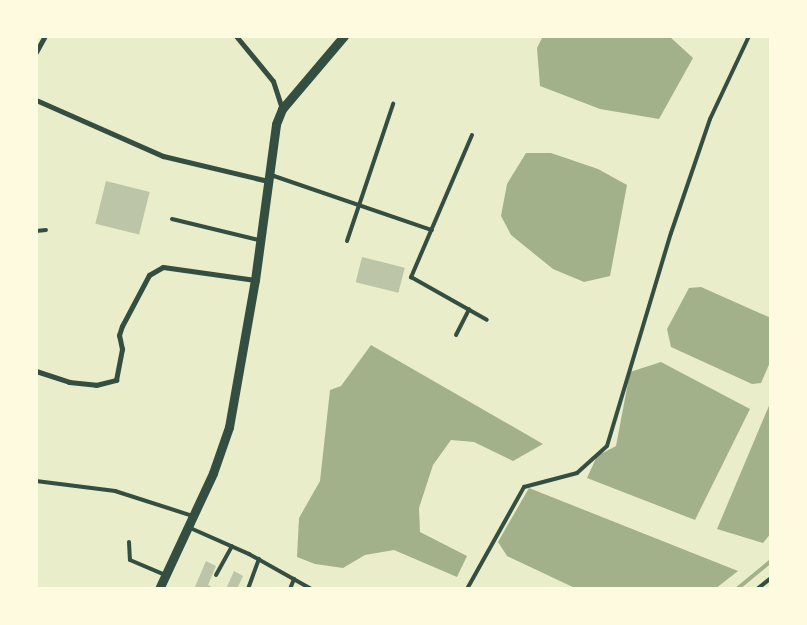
<!DOCTYPE html>
<style>
body{margin:0}
#map{position:relative;width:807px;height:625px;overflow:hidden;background:#e9edc9;font-family:Cabin,sans-serif}
div>[style]{position:absolute}
.water>*{inset:0;background:#a3b18a}
.stream>*{height:4px;margin:-2px;padding:0 2px;transform-origin:2px;border-radius:2px;background:#a3b18a}
.building>*{inset:0;background:#bcc5a7;transform-origin:0 0}
.service>*{height:4px;margin:-2px;padding:0 2px;transform-origin:2px;border-radius:2px;background:#344e41}
.minor>*{height:5px;margin:-2.5px;padding:0 2.5px;transform-origin:2.5px;border-radius:2.5px;background:#344e41}
.tertiary>*{height:9px;margin:-4.5px;padding:0 4.5px;transform-origin:4.5px;border-radius:4.5px;background:#344e41}
span{translate:-50% -50%;white-space:nowrap;text-align:center;line-height:1.15;-webkit-text-stroke:4px #fefae0;paint-order:stroke}
.frame{position:absolute;inset:0;border:38px solid #fefae0;pointer-events:none}
</style>
<div id="map">
<div class="water">
<i style="clip-path:polygon(543px 36px,669px 36px,693px 58px,659px 119px,600px 109px,540px 86px,537px 48px)"></i>
<i style="clip-path:polygon(526px 153px,551px 153px,598px 169px,627px 185px,610px 276px,584px 282px,553px 269px,511px 235px,501px 216px,507px 184px)"></i>
<i style="clip-path:polygon(701px 287px,771px 318px,771px 360px,761px 383px,752px 384px,671px 347px,667px 329px,689px 288px)"></i>
<i style="clip-path:polygon(371px 345px,543px 444px,513px 461px,474px 442px,451px 440px,433px 465px,419px 508px,420px 532px,467px 556px,457px 577px,394px 550px,365px 555px,343px 568px,315px 564px,297px 557px,299px 518px,320px 481px,330px 390px,341px 386px)"></i>
<i style="clip-path:polygon(661px 362px,750px 409px,695px 520px,587px 478px,597px 456px,616px 446px,630px 372px)"></i>
<i style="clip-path:polygon(771px 401px,771px 533px,763px 543px,717px 529px)"></i>
<i style="clip-path:polygon(529px 488px,738px 571px,715px 589px,577px 589px,507px 556px,498px 542px)"></i>
</div>
<div class="stream">
<i style="left:737px;top:589px;width:44px;rotate:-39.5deg"></i>
</div>
<div class="building">
<i style="left:106px;top:181px;width:45px;height:44px;rotate:14deg"></i>
<i style="left:362px;top:257px;width:44px;height:26px;rotate:14deg"></i>
<i style="clip-path:polygon(206px 561px,216px 566px,208px 585px,215px 589px,194px 589px)"></i>
<i style="clip-path:polygon(234px 571px,243px 576px,237px 589px,226px 589px)"></i>
</div>
<div class="service">
<i style="left:472px;top:135px;width:155px;rotate:113.2deg"></i>
<i style="left:411px;top:277px;width:87px;rotate:29.5deg"></i>
<i style="left:271px;top:175px;width:170px;rotate:18.9deg"></i>
<i style="left:172px;top:219px;width:89px;rotate:13.6deg"></i>
<i style="left:36px;top:231px;width:10px;rotate:-6deg"></i>
<i style="left:347px;top:241px;width:145px;rotate:-71.4deg"></i>
<i style="left:456px;top:335px;width:29px;rotate:-63deg"></i>
<i style="left:36px;top:481px;width:80px;rotate:7.2deg"></i>
<i style="left:115px;top:491px;width:82px;rotate:17.8deg"></i>
<i style="left:188px;top:527px;width:67px;rotate:23.9deg"></i>
<i style="left:249px;top:554px;width:71px;rotate:29.4deg"></i>
<i style="left:129px;top:542px;width:18px;rotate:87deg"></i>
<i style="left:130px;top:560px;width:38px;rotate:23deg"></i>
<i style="left:216px;top:575px;width:33px;rotate:-61deg"></i>
<i style="left:248px;top:589px;width:32px;rotate:-70deg"></i>
<i style="left:290px;top:589px;width:11px;rotate:-68deg"></i>
<i style="left:467px;top:589px;width:117px;rotate:-60.8deg"></i>
<i style="left:524px;top:487px;width:55px;rotate:-14.8deg"></i>
<i style="left:577px;top:473px;width:40px;rotate:-42deg"></i>
<i style="left:607px;top:446px;width:222px;rotate:-73.3deg"></i>
<i style="left:671px;top:233px;width:120px;rotate:-71.1deg"></i>
<i style="left:710px;top:119px;width:92px;rotate:-64.8deg"></i>
<i style="left:757px;top:589px;width:18px;rotate:-38deg"></i>
</div>
<div class="minor">
<i style="left:236px;top:36px;width:58px;rotate:50.6deg"></i>
<i style="left:273px;top:81px;width:29px;rotate:72deg"></i>
<i style="left:36px;top:52px;width:18px;rotate:-61deg"></i>
<i style="left:36px;top:100px;width:139px;rotate:23.8deg"></i>
<i style="left:163px;top:156px;width:108px;rotate:13.4deg"></i>
<i style="left:36px;top:371px;width:35px;rotate:18deg"></i>
<i style="left:69px;top:382px;width:27px;rotate:6deg"></i>
<i style="left:96px;top:385px;width:21px;rotate:-14deg"></i>
<i style="left:116px;top:380px;width:32px;rotate:-79deg"></i>
<i style="left:122px;top:349px;width:14px;rotate:-102deg"></i>
<i style="left:119px;top:335px;width:9px;rotate:-72deg"></i>
<i style="left:122px;top:326px;width:58px;rotate:-62.1deg"></i>
<i style="left:149px;top:275px;width:16px;rotate:-30deg"></i>
<i style="left:163px;top:267px;width:93px;rotate:8deg"></i>
</div>
<div class="tertiary">
<i style="left:159px;top:589px;width:128px;rotate:-65deg"></i>
<i style="left:213px;top:473px;width:49px;rotate:-70.8deg"></i>
<i style="left:229px;top:427px;width:149px;rotate:-80deg"></i>
<i style="left:255px;top:280px;width:157px;rotate:-82.3deg"></i>
<i style="left:276px;top:124px;width:16px;rotate:-68deg"></i>
<i style="left:282px;top:109px;width:96px;rotate:-49.7deg"></i>
</div>
<div class="frame"></div>
</div>
